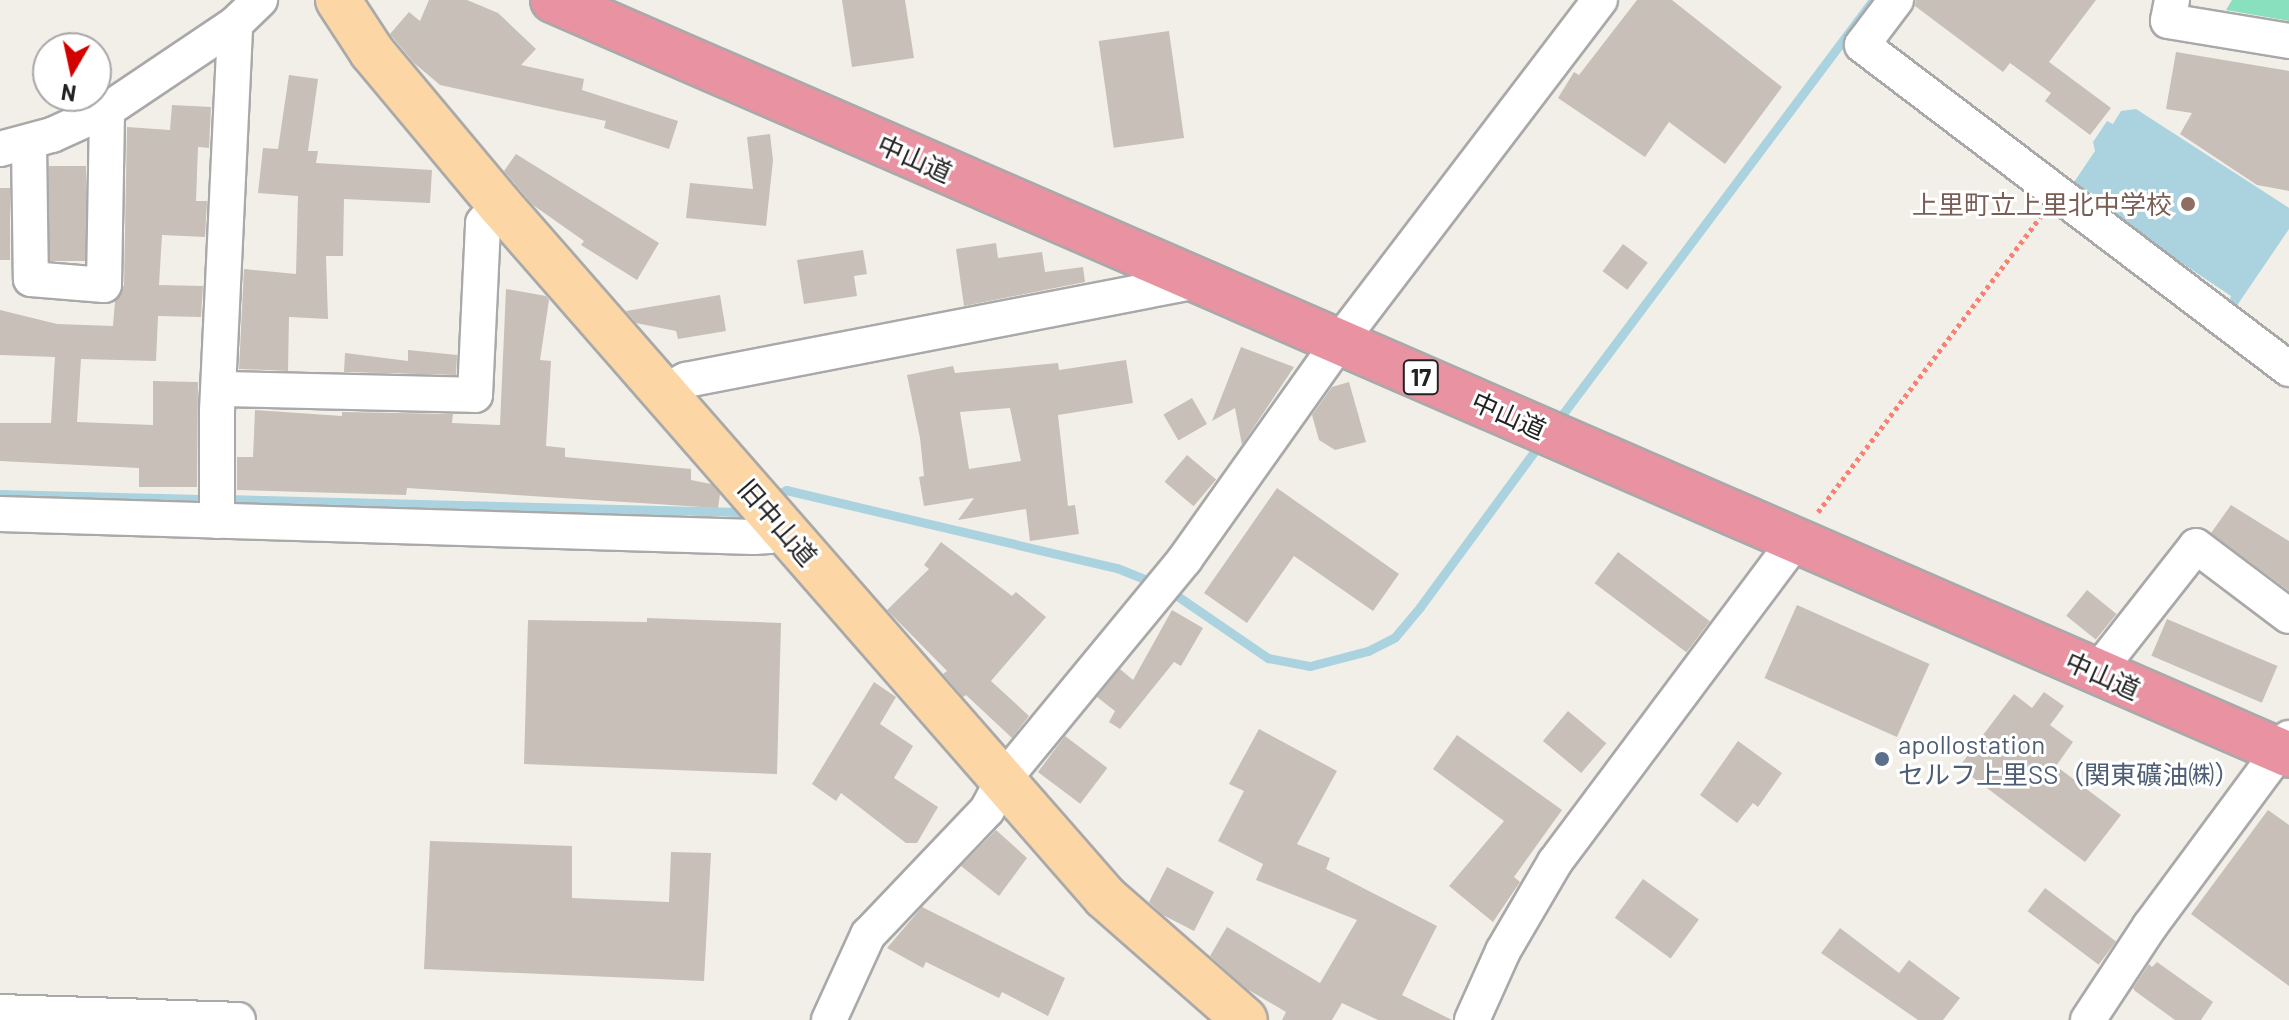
<!DOCTYPE html>
<meta charset="utf-8">
<style>
body{margin:0}
#map{position:relative;width:2289px;height:1020px;overflow:hidden;background:#f2efe9;font-family:Barlow,"Noto Sans JP",sans-serif}
div>[style]{position:absolute}
.pitch>*{inset:0;background:#88e0be}
.water>*{inset:0;background:#aad3df}
.stream>*{height:9px;margin:-4.5px;padding:0 4.5px;transform-origin:4.5px;border-radius:4.5px;background:#aad3df}
.building>*{inset:0;background:#c7bfb8;transform-origin:0 0}
.path>*{height:5px;margin-top:-2.5px;transform-origin:0;background:repeating-linear-gradient(90deg,#fa8072 0 4px,transparent 0 8px)}
.roads{filter:drop-shadow(2px 0 #a9a9a9) drop-shadow(-2px 0 #a9a9a9) drop-shadow(0 2px #a9a9a9) drop-shadow(0 -2px #a9a9a9)}
.minor>*{height:34px;margin:-17px;padding:0 17px;transform-origin:17px;border-radius:17px;background:#fff}
.major>*{height:44px;margin:-22px;padding:0 22px;transform-origin:22px;border-radius:22px;background:#fcd6a4}
.highway>*{height:44px;margin:-22px;padding:0 22px;transform-origin:22px;border-radius:22px;background:#e892a2}
.dots>*{width:22px;height:22px;translate:-50% -50%;box-sizing:border-box;border:4px solid #fff;border-radius:50%}
span{translate:-50% -50%;white-space:nowrap;text-align:center;line-height:1.15;-webkit-text-stroke:6px #fff;paint-order:stroke}
.shield-label span{padding:2px 6px;background:#fff;border:2px solid;border-radius:6px;-webkit-text-stroke-width:0}
.shield-label{font-size:24px;color:#222;font-weight:700}
.street-label{font-size:26px;color:#222}
.education-label{font-size:26px;color:#785e54}
.right{translate:-100% -50%;text-align:right}
.service-label{font-size:26px;color:#4e5e75}
.left{translate:0 -50%;text-align:left}
.north{position:absolute;left:32px;top:32px;width:80px;height:80px;box-sizing:border-box;background:#fff;border:2px solid #a7a7a7;border-radius:50%;rotate:189deg;font-size:22px;font-weight:700;line-height:32px;text-align:center;color:#222}
.north::after{content:'';display:block;margin:auto;width:28px;height:36px;background:#d40000;clip-path:polygon(50% 0,100% 100%,50% 72%,0 100%)}
</style>
<div id="map">
<div class="pitch">
<i style="clip-path:polygon(2232px 0,2289px 0,2289px 21px,2226px 10px)"></i>
</div>
<div class="water">
<i style="clip-path:polygon(2136px 109px,2289px 208px,2289px 229px,2236px 307px,2229px 302px,2231px 296px,2070px 188px,2095px 151px,2093px 142px,2107px 121px,2113px 124px,2121px 111px)"></i>
</div>
<div class="stream">
<i style="left:1556px;top:423px;width:529px;rotate:-53.15deg"></i>
<i style="left:0;top:494px;width:210px;rotate:1.4deg"></i>
<i style="left:769px;top:498px;width:19px;rotate:-25deg"></i>
<i style="left:786px;top:490px;width:340px;rotate:13.3deg"></i>
<i style="left:1117px;top:568px;width:43px;rotate:21.8deg"></i>
<i style="left:225px;top:499px;width:515px;rotate:1.45deg"></i>
<i style="left:740px;top:512px;width:10px;rotate:-24deg"></i>
<i style="left:1170px;top:591px;width:119px;rotate:34.4deg"></i>
<i style="left:1268px;top:658px;width:43px;rotate:10.8deg"></i>
<i style="left:1310px;top:666px;width:60px;rotate:-14.5deg"></i>
<i style="left:1368px;top:651px;width:30px;rotate:-27deg"></i>
<i style="left:1395px;top:637px;width:39px;rotate:-50deg"></i>
<i style="left:1420px;top:607px;width:206px;rotate:-53.7deg"></i>
</div>
<div class="building">
<i style="clip-path:polygon(429px 0,467px 0,498px 13px,536px 49px,521px 65px,584px 79px,582px 90px,678px 121px,669px 149px,604px 128px,606px 121px,440px 85px,414px 63px,390px 34px,409px 12px,420px 21px)"></i>
<i style="clip-path:polygon(842px 0,905px 0,914px 58px,852px 67px)"></i>
<i style="clip-path:polygon(1637px 0,1672px 0,1782px 87px,1725px 164px,1669px 122px,1645px 157px,1558px 98px,1574px 72px,1579px 75px)"></i>
<i style="clip-path:polygon(1916px 0,2096px 0,2049px 62px,2111px 108px,2090px 135px,2045px 101px,2051px 93px,2010px 63px,2003px 72px,1915px 6px)"></i>
<i style="left:1169px;top:31px;width:108px;height:71px;rotate:82deg"></i>
<i style="clip-path:polygon(2176px 52px,2289px 71px,2289px 191px,2257px 185px,2180px 134px,2192px 113px,2166px 109px)"></i>
<i style="clip-path:polygon(289px 75px,318px 79px,308px 151px,318px 151px,316px 163px,432px 170px,430px 203px,344px 199px,343px 256px,326px 256px,328px 319px,289px 317px,288px 371px,239px 369px,244px 269px,296px 274px,298px 196px,258px 193px,263px 148px,278px 149px)"></i>
<i style="clip-path:polygon(172px 105px,211px 107px,209px 148px,198px 147px,196px 201px,207px 201px,205px 237px,162px 235px,159px 285px,203px 286px,201px 317px,158px 316px,156px 361px,81px 359px,77px 422px,153px 425px,153px 381px,198px 382px,197px 487px,139px 487px,139px 468px,0 461px,0 423px,51px 423px,55px 357px,0 355px,0 310px,57px 324px,113px 326px,115px 301px,124px 285px,127px 127px,170px 130px)"></i>
<i style="clip-path:polygon(770px 134px,773px 160px,766px 226px,686px 218px,690px 183px,753px 189px,747px 137px)"></i>
<i style="clip-path:polygon(516px 154px,659px 243px,637px 280px,581px 245px,584px 241px,533px 205px,504px 171px)"></i>
<i style="left:49px;top:166px;width:37px;height:95px"></i>
<i style="left:0;top:188px;width:10px;height:72px"></i>
<i style="clip-path:polygon(996px 243px,998px 258px,1042px 252px,1045px 272px,1083px 267px,1085px 282px,964px 306px,956px 249px)"></i>
<i style="left:1623px;top:244px;width:31px;height:34px;rotate:37deg"></i>
<i style="clip-path:polygon(863px 250px,867px 274px,854px 276px,857px 296px,804px 304px,797px 260px)"></i>
<i style="clip-path:polygon(506px 289px,546px 296px,549px 300px,540px 360px,551px 361px,546px 446px,565px 448px,565px 457px,691px 469px,691px 480px,711px 484px,720px 494px,718px 508px,407px 488px,406px 495px,237px 490px,237px 457px,253px 457px,255px 410px,342px 416px,342px 412px,453px 414px,452px 423px,500px 425px)"></i>
<i style="clip-path:polygon(720px 295px,726px 331px,678px 339px,676px 331px,636px 323px,626px 311px)"></i>
<i style="clip-path:polygon(1241px 347px,1294px 367px,1242px 445px,1235px 408px,1212px 421px)"></i>
<i style="clip-path:polygon(408px 350px,457px 355px,456px 375px,344px 372px,345px 353px,408px 361px)"></i>
<i style="clip-path:polygon(evenodd,1126px 360px,1133px 403px,1058px 415px,1068px 506px,1075px 505px,1079px 534px,1030px 541px,1026px 509px,958px 520px,974px 498px,924px 506px,919px 477px,924px 476px,920px 438px,907px 375px,953px 366px,955px 373px,1058px 363px,1059px 370px,1126px 360px,1010px 408px,1021px 461px,969px 469px,960px 412px,1010px 408px)"></i>
<i style="clip-path:polygon(1349px 382px,1366px 442px,1335px 450px,1319px 440px,1312px 415px,1332px 387px)"></i>
<i style="left:1192px;top:398px;width:30px;height:33px;rotate:60deg"></i>
<i style="left:1187px;top:455px;width:38px;height:35px;rotate:40deg"></i>
<i style="clip-path:polygon(1277px 488px,1399px 574px,1373px 611px,1294px 556px,1247px 623px,1204px 593px)"></i>
<i style="clip-path:polygon(2231px 505px,2289px 541px,2289px 591px,2211px 533px)"></i>
<i style="clip-path:polygon(941px 542px,1012px 596px,1016px 592px,1046px 617px,991px 681px,1029px 716px,1012px 738px,966px 695px,963px 697px,943px 674px,947px 671px,887px 610px,929px 569px,924px 565px)"></i>
<i style="left:1618px;top:552px;width:115px;height:39px;rotate:37deg"></i>
<i style="left:2087px;top:590px;width:38px;height:33px;rotate:39deg"></i>
<i style="left:1797px;top:605px;width:145px;height:80px;rotate:24deg"></i>
<i style="clip-path:polygon(1172px 610px,1203px 628px,1181px 666px,1174px 662px,1120px 729px,1109px 722px,1115px 711px,1097px 697px,1120px 669px,1133px 680px)"></i>
<i style="clip-path:polygon(647px 618px,781px 623px,777px 774px,524px 764px,528px 620px,647px 622px)"></i>
<i style="left:2167px;top:619px;width:120px;height:40px;rotate:23deg"></i>
<i style="clip-path:polygon(874px 682px,896px 697px,880px 724px,913px 746px,894px 778px,938px 807px,917px 843px,906px 843px,841px 793px,836px 801px,812px 784px)"></i>
<i style="clip-path:polygon(2044px 692px,2064px 706px,2050px 725px,2073px 742px,2056px 766px,2121px 815px,2085px 862px,1959px 767px,2014px 694px,2032px 708px)"></i>
<i style="left:1568px;top:711px;width:50px;height:39px;rotate:40deg"></i>
<i style="clip-path:polygon(1259px 729px,1337px 771px,1297px 844px,1330px 858px,1326px 869px,1437px 926px,1402px 995px,1452px 1020px,1378px 1020px,1342px 1003px,1332px 1020px,1282px 1020px,1286px 1012px,1247px 989px,1210px 956px,1227px 927px,1320px 983px,1357px 920px,1256px 880px,1263px 864px,1218px 841px,1244px 791px,1229px 784px)"></i>
<i style="clip-path:polygon(1457px 735px,1562px 810px,1514px 877px,1520px 882px,1493px 922px,1449px 886px,1504px 821px,1433px 769px)"></i>
<i style="left:1065px;top:736px;width:53px;height:45px;rotate:37deg"></i>
<i style="clip-path:polygon(1738px 741px,1782px 773px,1758px 807px,1753px 803px,1737px 823px,1700px 795px)"></i>
<i style="clip-path:polygon(2268px 810px,2289px 825px,2289px 986px,2191px 914px)"></i>
<i style="clip-path:polygon(996px 830px,1027px 858px,999px 896px,961px 866px)"></i>
<i style="clip-path:polygon(430px 841px,572px 846px,572px 898px,669px 902px,671px 852px,711px 853px,704px 981px,424px 969px)"></i>
<i style="clip-path:polygon(1167px 867px,1214px 892px,1194px 931px,1163px 915px,1149px 902px)"></i>
<i style="left:1643px;top:879px;width:69px;height:48px;rotate:36deg"></i>
<i style="left:2045px;top:888px;width:89px;height:29px;rotate:37deg"></i>
<i style="clip-path:polygon(922px 907px,1065px 978px,1048px 1016px,1002px 992px,999px 998px,926px 962px,923px 968px,887px 948px)"></i>
<i style="clip-path:polygon(1840px 928px,1899px 973px,1909px 960px,1960px 998px,1943px 1020px,1918px 1020px,1821px 953px)"></i>
<i style="clip-path:polygon(2157px 962px,2213px 1002px,2201px 1020px,2175px 1020px,2135px 991px,2133px 988px,2149px 964px,2152px 967px)"></i>
</div>
<div class="path">
<i style="left:1818px;top:512px;width:371px;rotate:-53deg"></i>
</div>
<div class="roads">
<div class="minor">
<i style="left:1896px;top:0;width:56px;rotate:127.1deg"></i>
<i style="left:1862px;top:45px;width:536px;rotate:37.19deg"></i>
<i style="left:2172px;top:0;width:21px;rotate:101deg"></i>
<i style="left:2168px;top:21px;width:123px;rotate:9.4deg"></i>
<i style="left:29px;top:144px;width:135px;rotate:89.2deg"></i>
<i style="left:31px;top:279px;width:73px;rotate:4.7deg"></i>
<i style="left:104px;top:285px;width:175px;rotate:-89deg"></i>
<i style="left:0;top:149px;width:54px;rotate:-15.1deg"></i>
<i style="left:52px;top:135px;width:60px;rotate:-24.4deg"></i>
<i style="left:107px;top:110px;width:154px;rotate:-33.9deg"></i>
<i style="left:235px;top:24px;width:35px;rotate:-44deg"></i>
<i style="left:220px;top:389px;width:255px;rotate:1.3deg"></i>
<i style="left:475px;top:395px;width:172px;rotate:-87.3deg"></i>
<i style="left:483px;top:223px;width:25px;rotate:-50deg"></i>
<i style="left:665px;top:391px;width:24px;rotate:-28deg"></i>
<i style="left:686px;top:380px;width:521px;rotate:-10.96deg"></i>
<i style="left:0;top:514px;width:754px;rotate:1.75deg"></i>
<i style="left:754px;top:537px;width:15px;rotate:-4deg"></i>
<i style="left:769px;top:536px;width:16px;rotate:-50deg"></i>
<i style="left:217px;top:521px;width:110px;rotate:-90deg"></i>
<i style="left:217px;top:411px;width:387px;rotate:-87.3deg"></i>
<i style="left:2097px;top:672px;width:160px;rotate:-51.8deg"></i>
<i style="left:2196px;top:546px;width:116px;rotate:37deg"></i>
<i style="left:0;top:1012px;width:238px;rotate:1.9deg"></i>
<i style="left:829px;top:1020px;width:94px;rotate:-65.4deg"></i>
<i style="left:868px;top:935px;width:173px;rotate:-46.4deg"></i>
<i style="left:987px;top:810px;width:34px;rotate:-62deg"></i>
<i style="left:1003px;top:780px;width:286px;rotate:-50.5deg"></i>
<i style="left:1185px;top:559px;width:267px;rotate:-54.6deg"></i>
<i style="left:1340px;top:341px;width:429px;rotate:-52.7deg"></i>
<i style="left:1472px;top:1020px;width:76px;rotate:-65.8deg"></i>
<i style="left:1503px;top:951px;width:103px;rotate:-59.7deg"></i>
<i style="left:1555px;top:862px;width:401px;rotate:-53.2deg"></i>
<i style="left:2088px;top:1020px;width:113px;rotate:-56.6deg"></i>
<i style="left:2150px;top:926px;width:234px;rotate:-53.5deg"></i>
</div>
<div class="major">
<i style="left:338px;top:0;width:62px;rotate:56.8deg"></i>
<i style="left:372px;top:52px;width:198px;rotate:50.1deg"></i>
<i style="left:499px;top:204px;width:921px;rotate:48.83deg"></i>
<i style="left:1105px;top:897px;width:186px;rotate:41.3deg"></i>
</div>
<div class="highway">
<i style="left:553px;top:0;width:1893px;rotate:23.5deg"></i>
</div>
</div>
<div class="dots">
<i style="left:2188px;top:204px;background:#8d6e63"></i>
<i style="left:1882px;top:759px;background:#5c6f8a"></i>
</div>
<div class="shield-label">
<span style="left:1421px;top:377px">17</span>
</div>
<div class="street-label">
<span style="left:915px;top:158px;rotate:24deg">中山道</span>
<span style="left:1509px;top:415px;rotate:24deg">中山道</span>
<span style="left:778px;top:522px;rotate:49deg">旧中山道</span>
<span style="left:2103px;top:675px;rotate:24deg">中山道</span>
</div>
<div class="education-label">
<span class="right" style="left:2172px;top:204px">上里町立上里北中学校</span>
</div>
<div class="service-label">
<span class="left" style="left:1898px;top:759px">apollostation<br>セルフ上里SS（関東礦油㈱）</span>
</div>
<div class="north">N</div>
</div>
